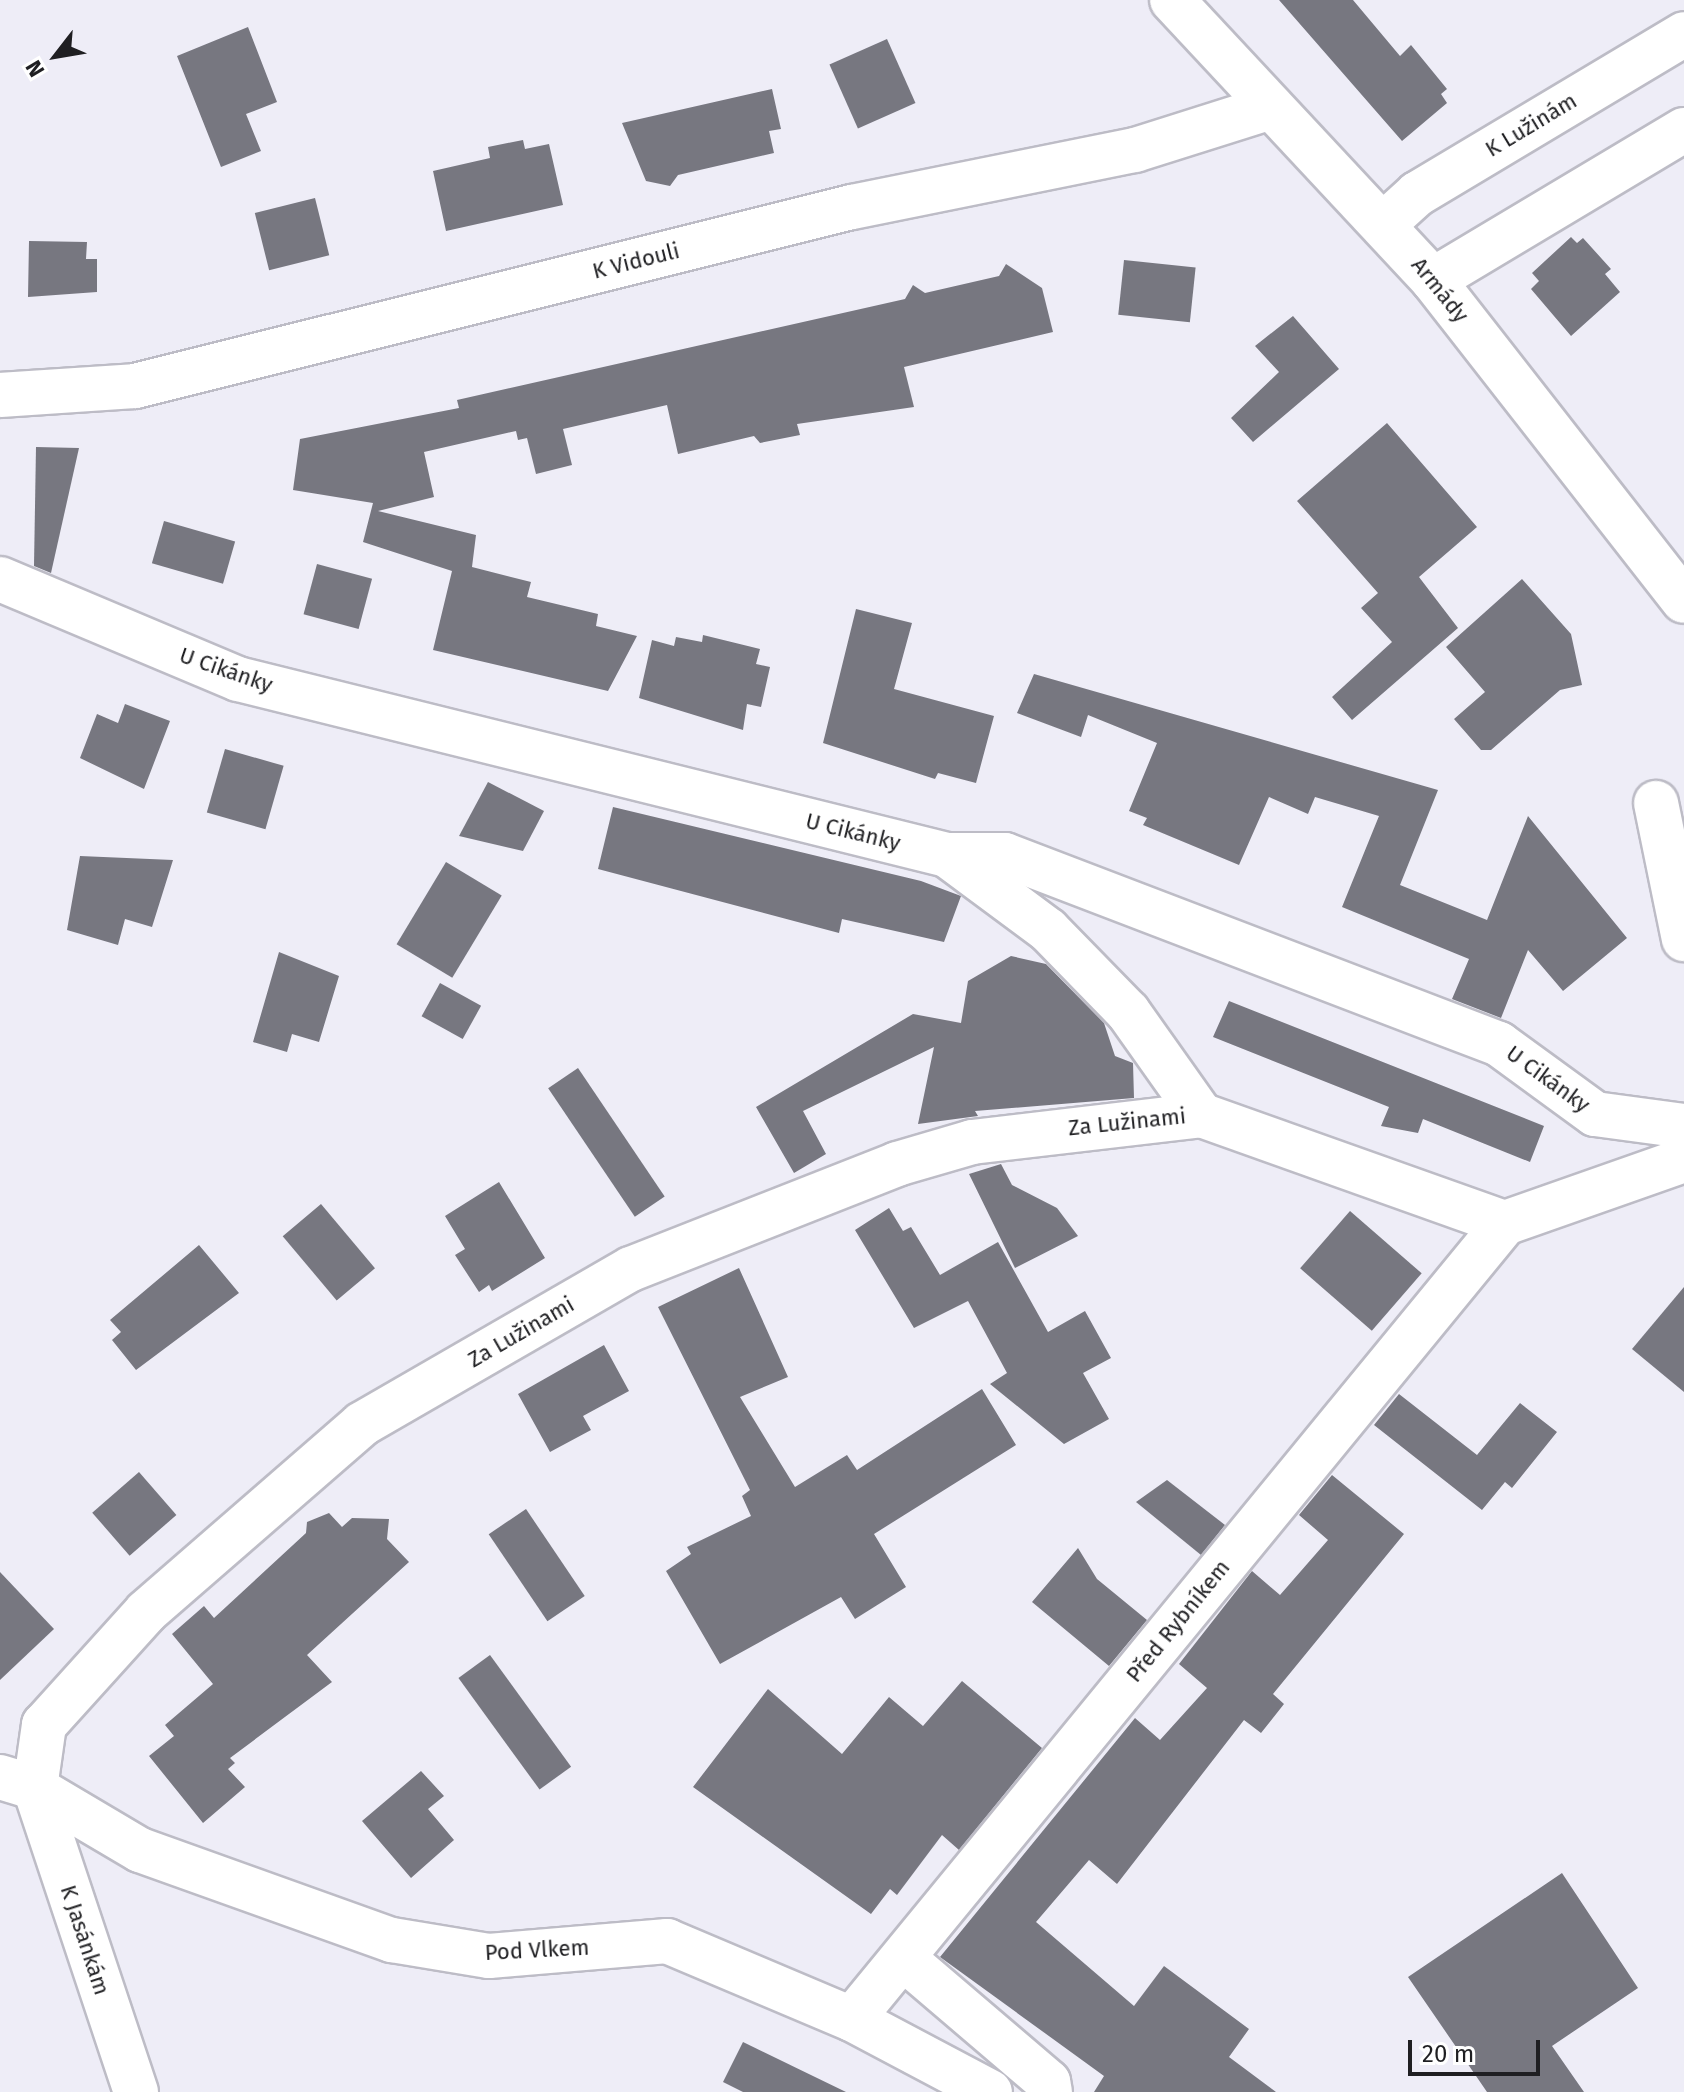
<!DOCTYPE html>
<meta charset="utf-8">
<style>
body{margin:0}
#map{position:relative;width:1684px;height:2092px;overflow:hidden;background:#eeedf7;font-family:"Fira Sans",sans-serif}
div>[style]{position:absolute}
.building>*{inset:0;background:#777780;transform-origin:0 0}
.roads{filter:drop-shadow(2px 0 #bdbcc6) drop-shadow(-2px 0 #bdbcc6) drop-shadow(0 2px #bdbcc6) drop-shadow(0 -2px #bdbcc6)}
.minor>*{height:44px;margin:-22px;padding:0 22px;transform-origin:22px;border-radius:22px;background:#fff}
span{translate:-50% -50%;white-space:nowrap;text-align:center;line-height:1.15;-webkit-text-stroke:7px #fff;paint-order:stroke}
.street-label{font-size:22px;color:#1f1f22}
.north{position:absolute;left:16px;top:16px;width:80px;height:80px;-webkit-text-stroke:6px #fff;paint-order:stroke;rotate:239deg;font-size:22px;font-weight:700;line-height:32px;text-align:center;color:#1f1f22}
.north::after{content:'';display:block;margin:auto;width:28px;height:36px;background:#1f1f22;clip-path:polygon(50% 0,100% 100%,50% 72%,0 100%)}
.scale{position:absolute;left:1408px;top:2040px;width:132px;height:36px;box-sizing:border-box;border:4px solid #1f1f22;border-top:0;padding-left:10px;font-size:24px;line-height:28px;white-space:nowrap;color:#1f1f22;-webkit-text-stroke:6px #fff;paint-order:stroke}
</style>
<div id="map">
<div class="building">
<i style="clip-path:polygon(1279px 0,1353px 0,1400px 56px,1411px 45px,1447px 89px,1441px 94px,1447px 103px,1402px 141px)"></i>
<i style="clip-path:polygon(248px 27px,277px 102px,246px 114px,261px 151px,221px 167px,177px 56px)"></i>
<i style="left:887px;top:39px;width:70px;height:63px;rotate:66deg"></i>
<i style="clip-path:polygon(772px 89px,781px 129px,769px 131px,774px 153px,678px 175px,670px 186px,646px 181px,622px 123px)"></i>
<i style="clip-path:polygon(523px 140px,525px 149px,549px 144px,563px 205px,446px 231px,433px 171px,490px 158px,488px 147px)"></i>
<i style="left:315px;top:198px;width:59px;height:62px;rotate:76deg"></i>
<i style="clip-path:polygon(1571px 237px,1577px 243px,1583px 238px,1611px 269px,1605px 274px,1620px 292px,1571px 336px,1531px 289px,1539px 281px,1532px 273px)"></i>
<i style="clip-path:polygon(29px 241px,87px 242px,86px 259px,97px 259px,97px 292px,28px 297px)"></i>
<i style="left:1124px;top:260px;width:72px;height:55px;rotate:6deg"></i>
<i style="clip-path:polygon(1006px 264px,1042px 288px,1053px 332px,904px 367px,914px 407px,797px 424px,800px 435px,760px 443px,754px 436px,678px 454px,667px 405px,563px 429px,572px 465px,536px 474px,527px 438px,518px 440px,516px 431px,424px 452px,434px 497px,378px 511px,476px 535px,472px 567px,531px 582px,527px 597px,598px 614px,596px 626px,637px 636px,608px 691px,433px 650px,452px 571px,363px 542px,373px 503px,293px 490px,300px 439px,459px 408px,457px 400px,905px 299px,913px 285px,925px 293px,999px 276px)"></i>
<i style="clip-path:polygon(1293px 316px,1339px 369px,1253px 442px,1231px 418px,1279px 372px,1255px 346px)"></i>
<i style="clip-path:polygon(1387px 423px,1477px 527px,1419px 577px,1458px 628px,1352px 720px,1332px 697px,1392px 642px,1361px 608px,1378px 593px,1297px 501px)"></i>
<i style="clip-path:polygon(36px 447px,79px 448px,51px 573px,34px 566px)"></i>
<i style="left:164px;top:521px;width:74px;height:44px;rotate:16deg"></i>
<i style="left:317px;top:564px;width:57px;height:52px;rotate:15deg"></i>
<i style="clip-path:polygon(1522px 579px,1571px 634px,1582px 685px,1560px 690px,1491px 750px,1481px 750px,1454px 719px,1485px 692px,1446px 647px)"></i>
<i style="clip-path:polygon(856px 609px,912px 623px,894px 689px,994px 716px,976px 783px,938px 773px,935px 779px,823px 743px)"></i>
<i style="clip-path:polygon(703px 635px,760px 649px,756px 664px,770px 667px,761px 707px,747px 704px,743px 730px,639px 698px,652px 640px,674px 646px,676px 637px,702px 642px)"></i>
<i style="clip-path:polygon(1034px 674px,1438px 790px,1400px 885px,1487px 920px,1528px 816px,1627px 938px,1563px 991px,1528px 950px,1501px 1018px,1452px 999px,1469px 959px,1342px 907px,1379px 816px,1315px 797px,1308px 814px,1269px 797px,1239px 865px,1143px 825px,1147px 818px,1129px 811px,1157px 743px,1088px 715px,1081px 737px,1017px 713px)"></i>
<i style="clip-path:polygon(125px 704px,170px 721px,144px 789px,80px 758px,97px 714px,118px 723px)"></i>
<i style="left:225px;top:749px;width:61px;height:66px;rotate:16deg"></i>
<i style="clip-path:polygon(488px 782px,544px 811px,523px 851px,459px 836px)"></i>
<i style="clip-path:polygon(613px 807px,921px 881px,961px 896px,944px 942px,842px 919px,839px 933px,598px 869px)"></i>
<i style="clip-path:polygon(80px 856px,173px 860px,152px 927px,125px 919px,118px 945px,67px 930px)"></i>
<i style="left:446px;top:862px;width:65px;height:96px;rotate:31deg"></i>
<i style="clip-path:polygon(279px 952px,339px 976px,319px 1042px,292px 1034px,287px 1052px,253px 1042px)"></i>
<i style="clip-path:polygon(1011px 956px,1046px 964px,1104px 1023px,1115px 1056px,1133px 1063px,1134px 1098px,975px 1111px,978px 1116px,918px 1124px,934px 1047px,803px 1111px,826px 1154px,794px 1173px,756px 1107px,913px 1014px,961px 1023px,968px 981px)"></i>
<i style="left:440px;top:983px;width:47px;height:38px;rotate:29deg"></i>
<i style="clip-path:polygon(1229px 1001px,1544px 1126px,1530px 1162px,1423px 1119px,1418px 1133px,1381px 1126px,1389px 1107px,1213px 1037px)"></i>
<i style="left:578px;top:1068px;width:155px;height:36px;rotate:56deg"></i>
<i style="clip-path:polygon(1001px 1164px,1012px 1185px,1057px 1208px,1078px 1236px,1015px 1268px,969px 1174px)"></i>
<i style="clip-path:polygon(499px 1182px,545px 1258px,492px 1291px,489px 1285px,479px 1292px,455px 1255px,465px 1249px,445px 1216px)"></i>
<i style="left:321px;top:1204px;width:84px;height:50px;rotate:50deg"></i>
<i style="clip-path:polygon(889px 1208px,903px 1231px,911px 1227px,940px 1275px,998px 1242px,1048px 1332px,1085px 1311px,1111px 1358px,1083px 1373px,1109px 1419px,1064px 1444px,990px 1384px,1007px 1373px,968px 1301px,914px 1328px,855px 1230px)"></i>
<i style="left:1350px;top:1211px;width:95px;height:76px;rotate:41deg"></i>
<i style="clip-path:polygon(199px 1245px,239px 1293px,136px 1370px,112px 1340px,121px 1332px,110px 1320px)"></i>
<i style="clip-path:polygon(739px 1268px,788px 1377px,740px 1397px,795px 1487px,847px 1455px,857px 1470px,982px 1389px,1016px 1445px,874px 1534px,906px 1587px,855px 1619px,841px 1597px,720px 1664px,666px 1571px,691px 1554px,687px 1547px,751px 1516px,742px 1496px,750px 1490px,658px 1307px)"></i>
<i style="clip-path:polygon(1684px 1287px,1684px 1392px,1632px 1349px)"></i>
<i style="clip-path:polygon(604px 1345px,629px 1391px,583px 1416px,591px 1430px,550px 1452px,518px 1394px)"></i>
<i style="clip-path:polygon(1399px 1394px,1477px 1455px,1520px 1403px,1557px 1432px,1512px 1488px,1505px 1482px,1482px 1510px,1374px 1425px)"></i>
<i style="left:139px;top:1472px;width:57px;height:62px;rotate:49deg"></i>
<i style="clip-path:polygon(1332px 1475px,1404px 1534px,1273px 1694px,1284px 1704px,1261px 1733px,1244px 1720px,1117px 1884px,1089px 1860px,1036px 1922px,1134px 2006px,1164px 1966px,1249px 2029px,1229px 2057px,1276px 2092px,1094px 2092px,1104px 2076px,940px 1957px,1135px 1718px,1160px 1740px,1207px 1688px,1179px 1664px,1252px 1571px,1280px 1595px,1328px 1540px,1299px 1515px)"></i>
<i style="clip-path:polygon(1167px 1480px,1225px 1525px,1201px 1555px,1136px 1502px)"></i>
<i style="left:526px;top:1509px;width:105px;height:45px;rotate:56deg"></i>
<i style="clip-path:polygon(329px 1513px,342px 1527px,352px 1518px,389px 1519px,387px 1539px,409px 1562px,307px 1655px,332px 1682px,230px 1758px,235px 1763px,228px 1769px,245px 1787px,203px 1823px,149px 1756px,174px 1736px,165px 1725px,213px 1684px,172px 1634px,204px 1606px,214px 1618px,306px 1533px,307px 1522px)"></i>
<i style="clip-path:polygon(1078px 1548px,1097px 1579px,1147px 1620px,1109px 1666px,1032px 1602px)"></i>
<i style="clip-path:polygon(0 1572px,54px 1629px,0 1680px)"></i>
<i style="left:490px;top:1655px;width:138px;height:39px;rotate:54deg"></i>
<i style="clip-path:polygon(962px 1681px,1042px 1748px,959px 1850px,942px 1835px,897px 1895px,890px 1889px,871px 1914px,693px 1787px,768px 1689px,842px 1754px,889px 1697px,923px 1726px)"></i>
<i style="clip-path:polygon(421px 1771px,444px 1796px,428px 1809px,454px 1840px,411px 1878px,362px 1821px)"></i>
<i style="clip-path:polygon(1562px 1873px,1638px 1988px,1552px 2046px,1584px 2092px,1487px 2092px,1408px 1977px)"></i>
<i style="clip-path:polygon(743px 2042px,846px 2092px,743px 2092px,723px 2082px)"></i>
</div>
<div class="roads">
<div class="minor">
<i style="left:1172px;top:0;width:383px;rotate:47deg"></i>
<i style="left:1433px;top:280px;width:407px;rotate:52deg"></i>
<i style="left:1384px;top:224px;width:45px;rotate:-42.3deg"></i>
<i style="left:1417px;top:194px;width:311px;rotate:-30.9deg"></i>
<i style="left:1433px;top:280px;width:292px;rotate:-30.9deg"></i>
<i style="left:0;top:395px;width:135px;rotate:-3.8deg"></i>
<i style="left:135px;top:386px;width:739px;rotate:-14.02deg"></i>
<i style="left:852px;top:207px;width:289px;rotate:-11.4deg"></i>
<i style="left:1135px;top:150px;width:139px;rotate:-17.5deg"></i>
<i style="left:0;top:579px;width:258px;rotate:22.8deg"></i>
<i style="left:238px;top:679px;width:731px;rotate:13.94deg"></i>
<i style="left:947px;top:855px;width:58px"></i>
<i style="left:1005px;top:855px;width:529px;rotate:20.94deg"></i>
<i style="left:1499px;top:1044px;width:119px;rotate:36.1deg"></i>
<i style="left:1595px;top:1114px;width:90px;rotate:7.7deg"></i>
<i style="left:1656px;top:803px;width:139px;rotate:78.4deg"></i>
<i style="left:947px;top:855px;width:126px;rotate:36.6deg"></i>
<i style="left:1048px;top:930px;width:115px;rotate:45.7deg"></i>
<i style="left:1128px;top:1012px;width:126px;rotate:54.7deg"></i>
<i style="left:1505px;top:1223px;width:190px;rotate:-19.4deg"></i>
<i style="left:0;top:1777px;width:37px;rotate:17deg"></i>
<i style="left:35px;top:1788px;width:122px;rotate:30.6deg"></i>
<i style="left:140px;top:1850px;width:268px;rotate:19.7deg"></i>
<i style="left:392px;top:1940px;width:98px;rotate:9.4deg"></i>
<i style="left:489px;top:1956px;width:179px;rotate:-4.8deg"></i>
<i style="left:667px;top:1941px;width:201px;rotate:22.9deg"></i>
<i style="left:852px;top:2019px;width:156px;rotate:27.9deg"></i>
<i style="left:903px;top:1958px;width:191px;rotate:40.5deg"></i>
<i style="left:1048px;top:2082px;width:10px;rotate:79deg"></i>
<i style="left:852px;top:2019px;width:1030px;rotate:-50.64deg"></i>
<i style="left:136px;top:2092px;width:320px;rotate:-108.4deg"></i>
<i style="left:35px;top:1788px;width:64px;rotate:-81.9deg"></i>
<i style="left:44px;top:1725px;width:152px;rotate:-47.9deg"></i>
<i style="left:146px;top:1612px;width:286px;rotate:-41deg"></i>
<i style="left:362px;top:1424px;width:310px;rotate:-30deg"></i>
<i style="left:631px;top:1269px;width:286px;rotate:-21.5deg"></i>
<i style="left:897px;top:1164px;width:78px;rotate:-16.3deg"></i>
<i style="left:972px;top:1142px;width:231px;rotate:-6.7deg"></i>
<i style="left:1201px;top:1115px;width:323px;rotate:19.6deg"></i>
</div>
</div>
<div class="street-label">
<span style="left:1531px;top:125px;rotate:-31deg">K Lužinám</span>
<span style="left:636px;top:261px;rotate:-14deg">K Vidouli</span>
<span style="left:1440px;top:290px;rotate:51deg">Armády</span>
<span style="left:226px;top:670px;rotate:19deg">U Cikánky</span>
<span style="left:853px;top:832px;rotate:14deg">U Cikánky</span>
<span style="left:1548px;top:1079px;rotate:36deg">U Cikánky</span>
<span style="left:1127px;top:1122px;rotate:-6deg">Za Lužinami</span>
<span style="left:521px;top:1332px;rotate:-30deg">Za Lužinami</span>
<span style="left:1178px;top:1621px;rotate:-51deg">Před Rybníkem</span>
<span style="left:85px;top:1940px;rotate:72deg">K Jasánkám</span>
<span style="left:537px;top:1950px;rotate:-3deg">Pod Vlkem</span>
</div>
<div class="north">N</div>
<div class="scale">20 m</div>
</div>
